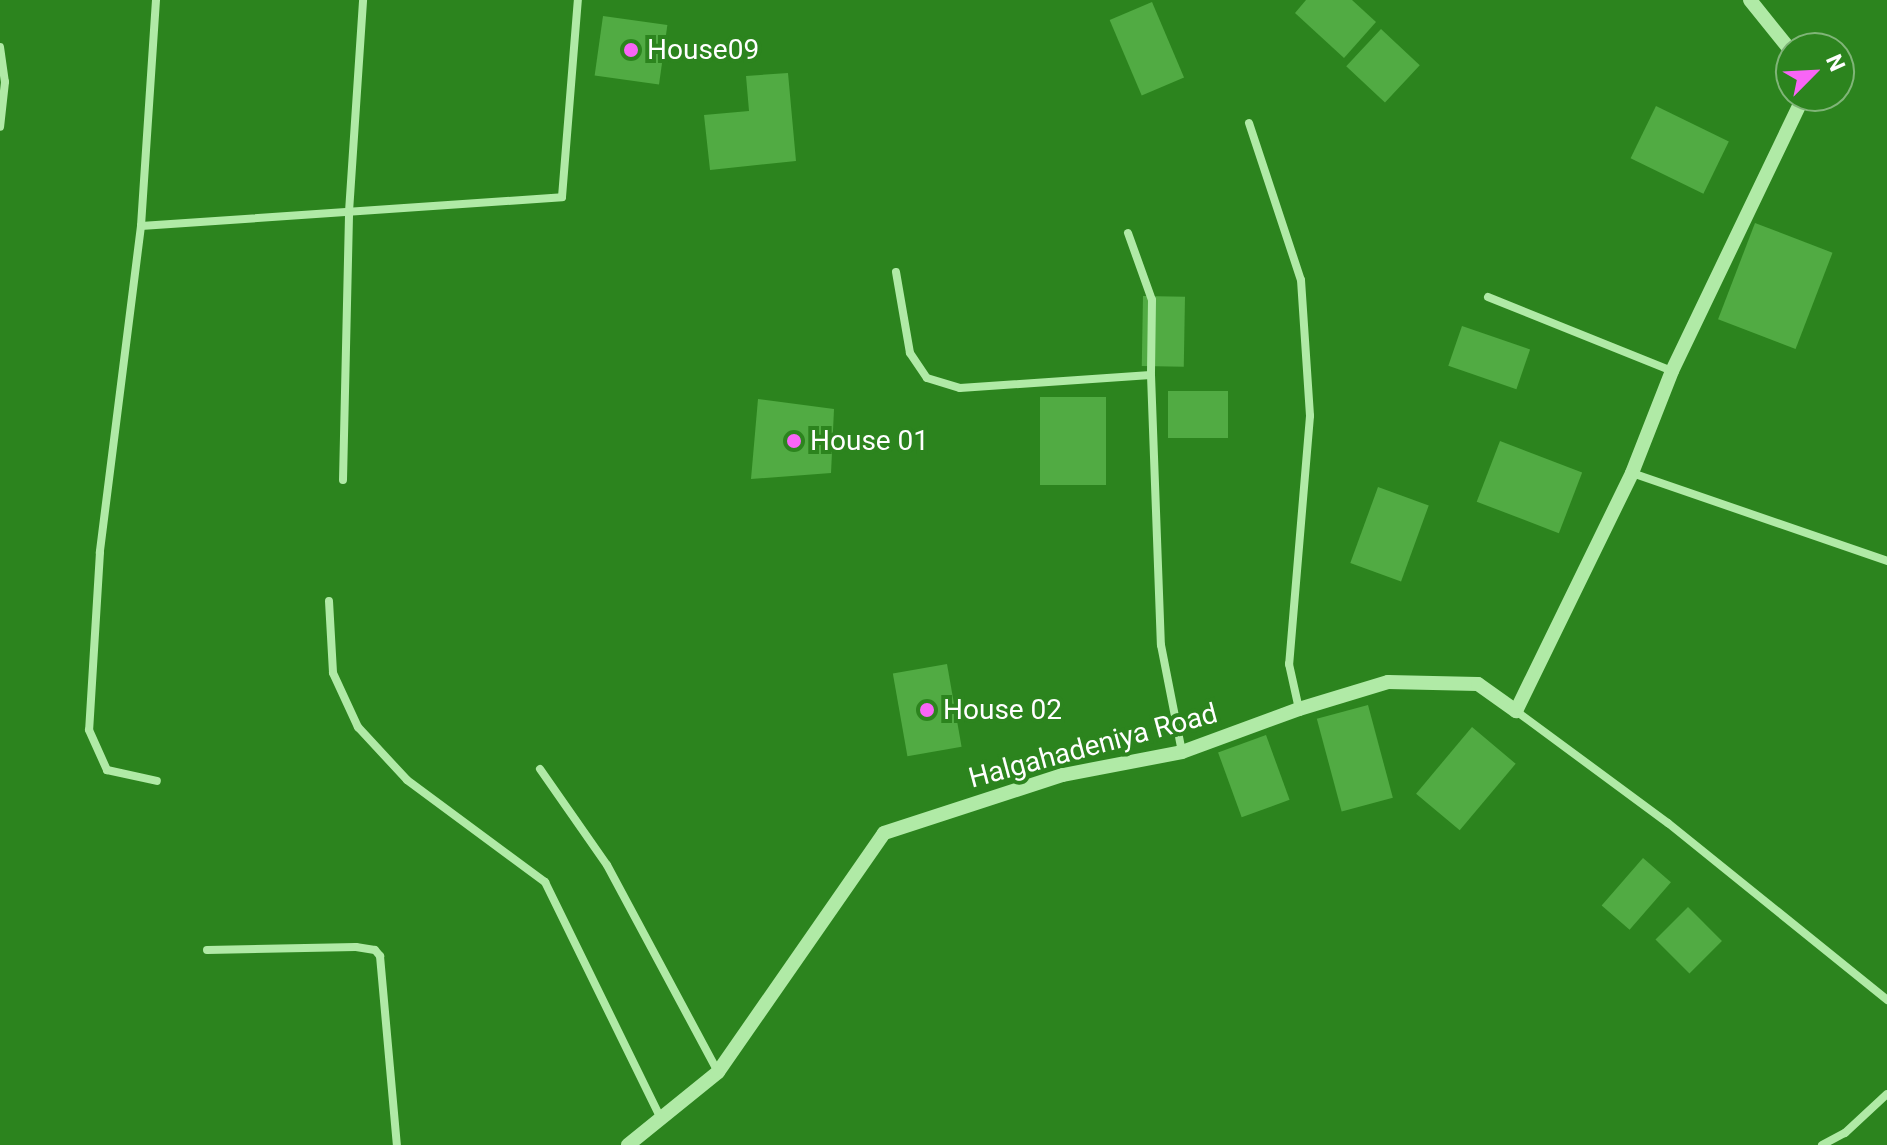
<!DOCTYPE html>
<style>
body{margin:0}
#map{position:relative;width:1887px;height:1145px;overflow:hidden;background:#2c841e;font-family:Roboto,sans-serif}
div>[style]{position:absolute}
.building>*{inset:0;background:#51ab43;transform-origin:0 0}
.minor>*{height:8px;margin:-4px;padding:0 4px;transform-origin:4px;border-radius:4px;background:#b0eaa6}
.tertiary>*{height:14px;margin:-7px;padding:0 7px;transform-origin:7px;border-radius:7px;background:#b0eaa6}
.dots>*{width:22px;height:22px;translate:-50% -50%;box-sizing:border-box;border:4px solid #2c841e;border-radius:50%}
span{translate:-50% -50%;white-space:nowrap;text-align:center;line-height:1.15;-webkit-text-stroke:8px #2c841e;paint-order:stroke}
.poi-label{font-size:28px;color:#fff}
.left{translate:0 -50%;text-align:left}
.street-label{font-size:28px;color:#fff}
.north{position:absolute;left:1775px;top:32px;width:80px;height:80px;box-sizing:border-box;background:#2c841e;border:2px solid #80b578;border-radius:50%;rotate:66deg;font-size:22px;font-weight:700;line-height:32px;text-align:center;color:#fff}
.north::after{content:'';display:block;margin:auto;width:28px;height:36px;background:#f865f6;clip-path:polygon(50% 0,100% 100%,50% 72%,0 100%)}
</style>
<div id="map">
<div class="building">
<i style="clip-path:polygon(1306px 0,1352px 0,1376px 22px,1344px 58px,1295px 13px)"></i>
<i style="left:1152px;top:2px;width:82px;height:46px;rotate:67deg"></i>
<i style="left:603px;top:16px;width:65px;height:60px;rotate:8deg"></i>
<i style="left:1381px;top:29px;width:53px;height:51px;rotate:43deg"></i>
<i style="clip-path:polygon(788px 73px,796px 161px,710px 170px,704px 115px,749px 111px,746px 76px)"></i>
<i style="left:1656px;top:106px;width:81px;height:58px;rotate:26deg"></i>
<i style="left:1755px;top:223px;width:83px;height:103px;rotate:21deg"></i>
<i style="left:1143px;top:296px;width:42px;height:70px;rotate:1deg"></i>
<i style="left:1462px;top:326px;width:72px;height:42px;rotate:19deg"></i>
<i style="left:1168px;top:391px;width:60px;height:47px"></i>
<i style="left:1040px;top:397px;width:66px;height:88px"></i>
<i style="clip-path:polygon(758px 399px,834px 409px,831px 473px,751px 479px)"></i>
<i style="left:1500px;top:441px;width:88px;height:65px;rotate:21deg"></i>
<i style="left:1378px;top:487px;width:54px;height:81px;rotate:20deg"></i>
<i style="left:947px;top:664px;width:84px;height:55px;rotate:80deg"></i>
<i style="left:1368px;top:705px;width:96px;height:53px;rotate:75deg"></i>
<i style="left:1472px;top:727px;width:57px;height:87px;rotate:40deg"></i>
<i style="left:1266px;top:735px;width:69px;height:51px;rotate:70deg"></i>
<i style="left:1643px;top:858px;width:37px;height:63px;rotate:41deg"></i>
<i style="left:1688px;top:907px;width:48px;height:46px;rotate:45deg"></i>
</div>
<div class="minor">
<i style="left:156px;top:0;width:226px;rotate:93.8deg"></i>
<i style="left:141px;top:226px;width:329px;rotate:97.2deg"></i>
<i style="left:100px;top:552px;width:178px;rotate:93.5deg"></i>
<i style="left:89px;top:730px;width:44px;rotate:65.8deg"></i>
<i style="left:107px;top:770px;width:51px;rotate:12.4deg"></i>
<i style="left:0;top:47px;width:35px;rotate:82deg"></i>
<i style="left:5px;top:82px;width:45px;rotate:96.3deg"></i>
<i style="left:1249px;top:123px;width:165px;rotate:71.7deg"></i>
<i style="left:1301px;top:280px;width:136px;rotate:86.2deg"></i>
<i style="left:1310px;top:416px;width:249px;rotate:94.8deg"></i>
<i style="left:1289px;top:664px;width:46px;rotate:77.5deg"></i>
<i style="left:141px;top:226px;width:422px;rotate:-3.9deg"></i>
<i style="left:562px;top:197px;width:198px;rotate:-85.4deg"></i>
<i style="left:1128px;top:233px;width:71px;rotate:70.3deg"></i>
<i style="left:1152px;top:300px;width:75px;rotate:90.8deg"></i>
<i style="left:1151px;top:375px;width:270px;rotate:87.9deg"></i>
<i style="left:1161px;top:645px;width:109px;rotate:78.9deg"></i>
<i style="left:896px;top:272px;width:82px;rotate:80.2deg"></i>
<i style="left:910px;top:353px;width:30px;rotate:56deg"></i>
<i style="left:927px;top:378px;width:34px;rotate:17deg"></i>
<i style="left:960px;top:388px;width:191px;rotate:-3.9deg"></i>
<i style="left:1488px;top:297px;width:198px;rotate:21.9deg"></i>
<i style="left:1632px;top:473px;width:270px;rotate:19deg"></i>
<i style="left:343px;top:480px;width:268px;rotate:-88.7deg"></i>
<i style="left:349px;top:212px;width:212px;rotate:-86.2deg"></i>
<i style="left:329px;top:601px;width:72px;rotate:86.8deg"></i>
<i style="left:333px;top:673px;width:60px;rotate:65.2deg"></i>
<i style="left:358px;top:727px;width:72px;rotate:47.2deg"></i>
<i style="left:407px;top:780px;width:172px;rotate:36.5deg"></i>
<i style="left:545px;top:882px;width:262px;rotate:63.9deg"></i>
<i style="left:1516px;top:711px;width:189px;rotate:36.4deg"></i>
<i style="left:1668px;top:823px;width:282px;rotate:38.9deg"></i>
<i style="left:540px;top:769px;width:117px;rotate:55.1deg"></i>
<i style="left:607px;top:865px;width:235px;rotate:61.8deg"></i>
<i style="left:207px;top:950px;width:149px;rotate:-1.2deg"></i>
<i style="left:356px;top:947px;width:19px;rotate:9deg"></i>
<i style="left:375px;top:950px;width:8px;rotate:50deg"></i>
<i style="left:380px;top:956px;width:190px;rotate:84.9deg"></i>
<i style="left:1822px;top:1145px;width:26px;rotate:-28deg"></i>
<i style="left:1845px;top:1133px;width:57px;rotate:-42.9deg"></i>
</div>
<div class="tertiary">
<i style="left:1750px;top:0;width:65px;rotate:51.2deg"></i>
<i style="left:628px;top:1145px;width:116px;rotate:-39deg"></i>
<i style="left:718px;top:1072px;width:291px;rotate:-55.2deg"></i>
<i style="left:884px;top:833px;width:188px;rotate:-18deg"></i>
<i style="left:1063px;top:775px;width:121px;rotate:-10.9deg"></i>
<i style="left:1182px;top:752px;width:125px;rotate:-20.2deg"></i>
<i style="left:1299px;top:709px;width:93px;rotate:-16.9deg"></i>
<i style="left:1388px;top:682px;width:90px;rotate:1.3deg"></i>
<i style="left:1478px;top:684px;width:47px;rotate:35.4deg"></i>
<i style="left:1516px;top:711px;width:265px;rotate:-64deg"></i>
<i style="left:1632px;top:473px;width:110px;rotate:-68.6deg"></i>
<i style="left:1672px;top:371px;width:305px;rotate:-64.4deg"></i>
</div>
<div class="dots">
<i style="left:631px;top:50px;background:#f865f6"></i>
<i style="left:794px;top:441px;background:#f865f6"></i>
<i style="left:927px;top:710px;background:#f865f6"></i>
</div>
<div class="poi-label">
<span class="left" style="left:647px;top:50px">House09</span>
<span class="left" style="left:810px;top:441px">House 01</span>
<span class="left" style="left:943px;top:710px">House 02</span>
</div>
<div class="street-label">
<span style="left:1093px;top:746px;rotate:-15deg">Halgahadeniya Road</span>
</div>
<div class="north">N</div>
</div>
